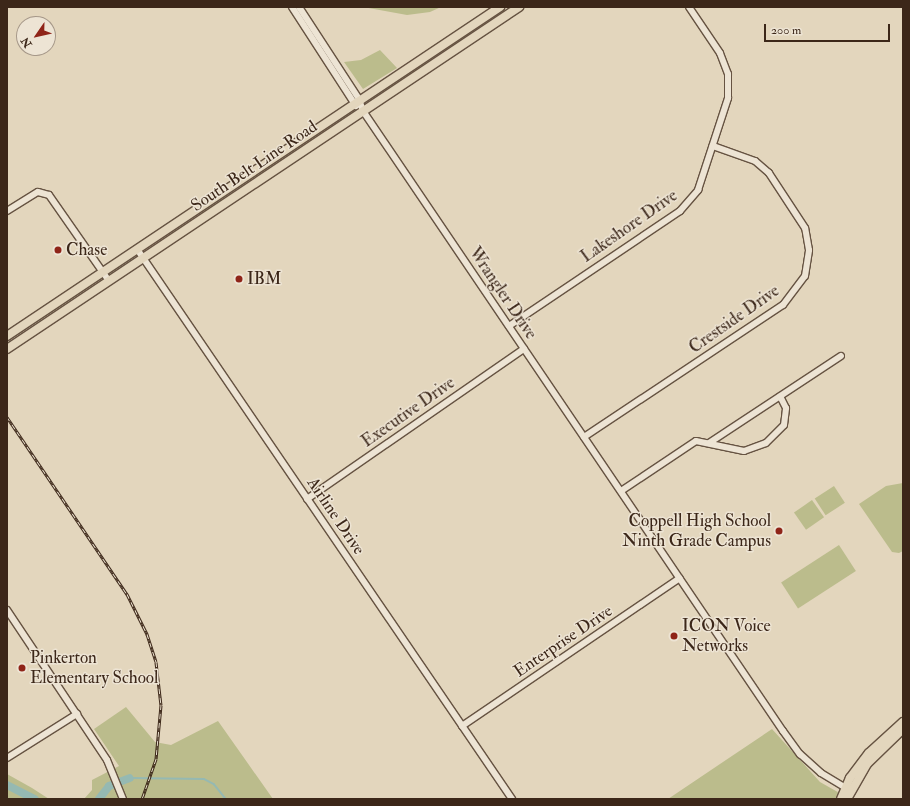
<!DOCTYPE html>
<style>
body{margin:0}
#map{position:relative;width:910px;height:806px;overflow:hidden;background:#e3d6bd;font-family:"IM FELL Double Pica",serif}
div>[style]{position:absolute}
.green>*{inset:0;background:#bbbc8c;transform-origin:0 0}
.stream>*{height:1.5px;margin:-0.75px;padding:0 0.75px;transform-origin:0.75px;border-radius:0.75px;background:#95b9b2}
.river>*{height:8px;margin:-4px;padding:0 4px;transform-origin:4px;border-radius:4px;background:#95b9b2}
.roads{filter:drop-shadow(1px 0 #665342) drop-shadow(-1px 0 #665342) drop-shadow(0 1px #665342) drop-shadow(0 -1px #665342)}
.minor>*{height:6px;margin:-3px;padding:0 3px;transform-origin:3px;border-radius:3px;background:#ede4d4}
.major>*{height:8px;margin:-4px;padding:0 4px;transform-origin:4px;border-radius:4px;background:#e3d6bd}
.rail>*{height:3px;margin-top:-1.5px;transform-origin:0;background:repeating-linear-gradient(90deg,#ede4d4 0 4.5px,#3c2719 0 9px);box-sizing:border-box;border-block:1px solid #3c2719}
.dots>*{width:11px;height:11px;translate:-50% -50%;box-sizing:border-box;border:2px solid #ede4d4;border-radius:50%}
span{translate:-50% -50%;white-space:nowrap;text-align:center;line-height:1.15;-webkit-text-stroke:3px #ede4d4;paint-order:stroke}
.street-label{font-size:17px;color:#3c2719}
.poi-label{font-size:17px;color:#3c2719}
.left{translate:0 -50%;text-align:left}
.right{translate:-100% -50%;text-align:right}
.frame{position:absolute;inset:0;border:8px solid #3c2719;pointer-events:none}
.north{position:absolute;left:16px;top:16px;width:40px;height:40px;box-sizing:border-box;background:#ede4d4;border:1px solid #a69889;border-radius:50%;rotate:236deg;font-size:11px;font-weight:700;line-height:16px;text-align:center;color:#3c2719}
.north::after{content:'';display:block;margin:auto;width:14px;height:18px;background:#8f2418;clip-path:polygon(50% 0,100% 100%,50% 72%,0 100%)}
.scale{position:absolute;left:764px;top:24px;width:126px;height:18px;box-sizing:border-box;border:2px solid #3c2719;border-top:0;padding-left:5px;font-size:12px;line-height:14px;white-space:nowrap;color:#3c2719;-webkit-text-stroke:3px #ede4d4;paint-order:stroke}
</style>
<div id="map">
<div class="green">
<i style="clip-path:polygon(363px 7px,441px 7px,430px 12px,407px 15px)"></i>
<i style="clip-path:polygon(380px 50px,397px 68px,363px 89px,344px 62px,361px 60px)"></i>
<i style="clip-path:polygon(903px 483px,903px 551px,899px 553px,892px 552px,859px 504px,886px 486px)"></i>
<i style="left:834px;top:486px;width:20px;height:23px;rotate:57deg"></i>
<i style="left:812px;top:500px;width:21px;height:22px;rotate:55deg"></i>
<i style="left:839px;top:545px;width:31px;height:69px;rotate:57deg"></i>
<i style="clip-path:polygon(126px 707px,155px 742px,171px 745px,218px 721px,273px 799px,84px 799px,92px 790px,92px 780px,119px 766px,94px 729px)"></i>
<i style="clip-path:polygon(772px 729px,820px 782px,850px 799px,668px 799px)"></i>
<i style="clip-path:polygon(7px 774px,32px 788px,49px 799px,7px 799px)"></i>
</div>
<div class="stream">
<i style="left:130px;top:778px;width:74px;rotate:0.8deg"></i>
<i style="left:204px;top:779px;width:11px;rotate:27deg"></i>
<i style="left:214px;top:784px;width:19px;rotate:51deg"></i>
</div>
<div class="river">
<i style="left:7px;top:785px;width:31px;rotate:27deg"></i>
<i style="left:99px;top:799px;width:16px;rotate:-52deg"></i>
<i style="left:109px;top:786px;width:22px;rotate:-21deg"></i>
</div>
<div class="roads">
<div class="minor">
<i style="left:292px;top:7px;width:118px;rotate:57.1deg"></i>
<i style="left:299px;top:7px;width:110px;rotate:56.9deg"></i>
<i style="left:359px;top:99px;width:13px;rotate:72deg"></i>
<i style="left:363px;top:111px;width:749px;rotate:55.89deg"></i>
<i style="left:783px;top:731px;width:29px;rotate:54deg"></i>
<i style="left:800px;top:754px;width:28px;rotate:42deg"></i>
<i style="left:821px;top:773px;width:31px;rotate:31deg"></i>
<i style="left:7px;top:211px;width:36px;rotate:-32deg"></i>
<i style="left:38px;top:192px;width:11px;rotate:15deg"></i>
<i style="left:49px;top:195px;width:105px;rotate:55.1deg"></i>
<i style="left:137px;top:249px;width:666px;rotate:55.71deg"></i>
<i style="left:509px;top:326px;width:206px;rotate:-33.9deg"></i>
<i style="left:680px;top:211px;width:28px;rotate:-49deg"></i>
<i style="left:698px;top:190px;width:97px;rotate:-71.9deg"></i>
<i style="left:728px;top:98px;width:24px;rotate:-90deg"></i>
<i style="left:728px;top:74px;width:22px;rotate:-111deg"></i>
<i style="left:720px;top:53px;width:55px;rotate:-124deg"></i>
<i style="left:584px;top:437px;width:239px;rotate:-33.6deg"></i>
<i style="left:783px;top:305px;width:36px;rotate:-53deg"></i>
<i style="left:805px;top:276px;width:26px;rotate:-81deg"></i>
<i style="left:809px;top:250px;width:22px;rotate:-100deg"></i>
<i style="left:805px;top:228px;width:66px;rotate:-123.2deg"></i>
<i style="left:769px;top:173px;width:18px;rotate:-139deg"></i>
<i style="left:755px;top:161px;width:45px;rotate:-160.3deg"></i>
<i style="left:709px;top:443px;width:158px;rotate:-33.4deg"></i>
<i style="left:621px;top:491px;width:90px;rotate:-33.7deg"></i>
<i style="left:696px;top:441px;width:49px;rotate:11.8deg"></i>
<i style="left:744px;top:451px;width:23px;rotate:-20deg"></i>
<i style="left:766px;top:443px;width:25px;rotate:-45deg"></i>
<i style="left:784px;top:425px;width:17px;rotate:-83deg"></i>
<i style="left:786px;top:408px;width:13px;rotate:-117deg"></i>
<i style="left:307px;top:499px;width:264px;rotate:-34.7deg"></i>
<i style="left:7px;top:610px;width:180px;rotate:56.3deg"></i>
<i style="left:107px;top:760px;width:42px;rotate:67.7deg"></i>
<i style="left:462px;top:726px;width:263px;rotate:-34.2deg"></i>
<i style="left:7px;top:758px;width:83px;rotate:-32.2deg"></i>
</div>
<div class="major">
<i style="left:7px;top:336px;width:593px;rotate:-33.72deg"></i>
<i style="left:7px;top:349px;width:616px;rotate:-33.74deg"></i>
<i style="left:841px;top:799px;width:23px;rotate:-67deg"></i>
<i style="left:850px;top:778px;width:31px;rotate:-53deg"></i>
<i style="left:869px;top:753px;width:46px;rotate:-42.4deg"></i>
<i style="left:847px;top:799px;width:40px;rotate:-60.3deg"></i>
<i style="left:867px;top:764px;width:50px;rotate:-44.2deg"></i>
</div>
</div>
<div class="rail">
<i style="left:7px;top:417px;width:214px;rotate:55.9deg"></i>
<i style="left:127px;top:594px;width:45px;rotate:63.4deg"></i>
<i style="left:147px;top:634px;width:29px;rotate:72deg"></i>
<i style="left:156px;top:662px;width:43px;rotate:83.4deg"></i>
<i style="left:161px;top:705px;width:54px;rotate:95.3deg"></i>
<i style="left:156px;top:759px;width:42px;rotate:109.3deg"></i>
</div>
<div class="dots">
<i style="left:58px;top:250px;background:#8f2418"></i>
<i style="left:239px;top:279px;background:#8f2418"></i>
<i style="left:779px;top:531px;background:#8f2418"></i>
<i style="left:674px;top:636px;background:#8f2418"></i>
<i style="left:22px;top:668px;background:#8f2418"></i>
</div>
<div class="street-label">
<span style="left:254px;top:166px;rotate:-34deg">South Belt Line Road</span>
<span style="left:629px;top:226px;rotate:-35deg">Lakeshore Drive</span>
<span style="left:503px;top:293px;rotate:56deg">Wrangler Drive</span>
<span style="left:734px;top:319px;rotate:-35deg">Crestside Drive</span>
<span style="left:408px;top:412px;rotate:-35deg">Executive Drive</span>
<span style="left:336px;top:516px;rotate:56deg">Airline Drive</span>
<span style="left:563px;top:641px;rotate:-34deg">Enterprise Drive</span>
</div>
<div class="poi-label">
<span class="left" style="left:66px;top:250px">Chase</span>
<span class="left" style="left:247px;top:279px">IBM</span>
<span class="right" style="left:771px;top:531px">Coppell High School<br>Ninth Grade Campus</span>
<span class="left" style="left:682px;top:636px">ICON Voice<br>Networks</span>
<span class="left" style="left:30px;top:668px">Pinkerton<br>Elementary School</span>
</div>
<div class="frame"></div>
<div class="north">N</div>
<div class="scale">200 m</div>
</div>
